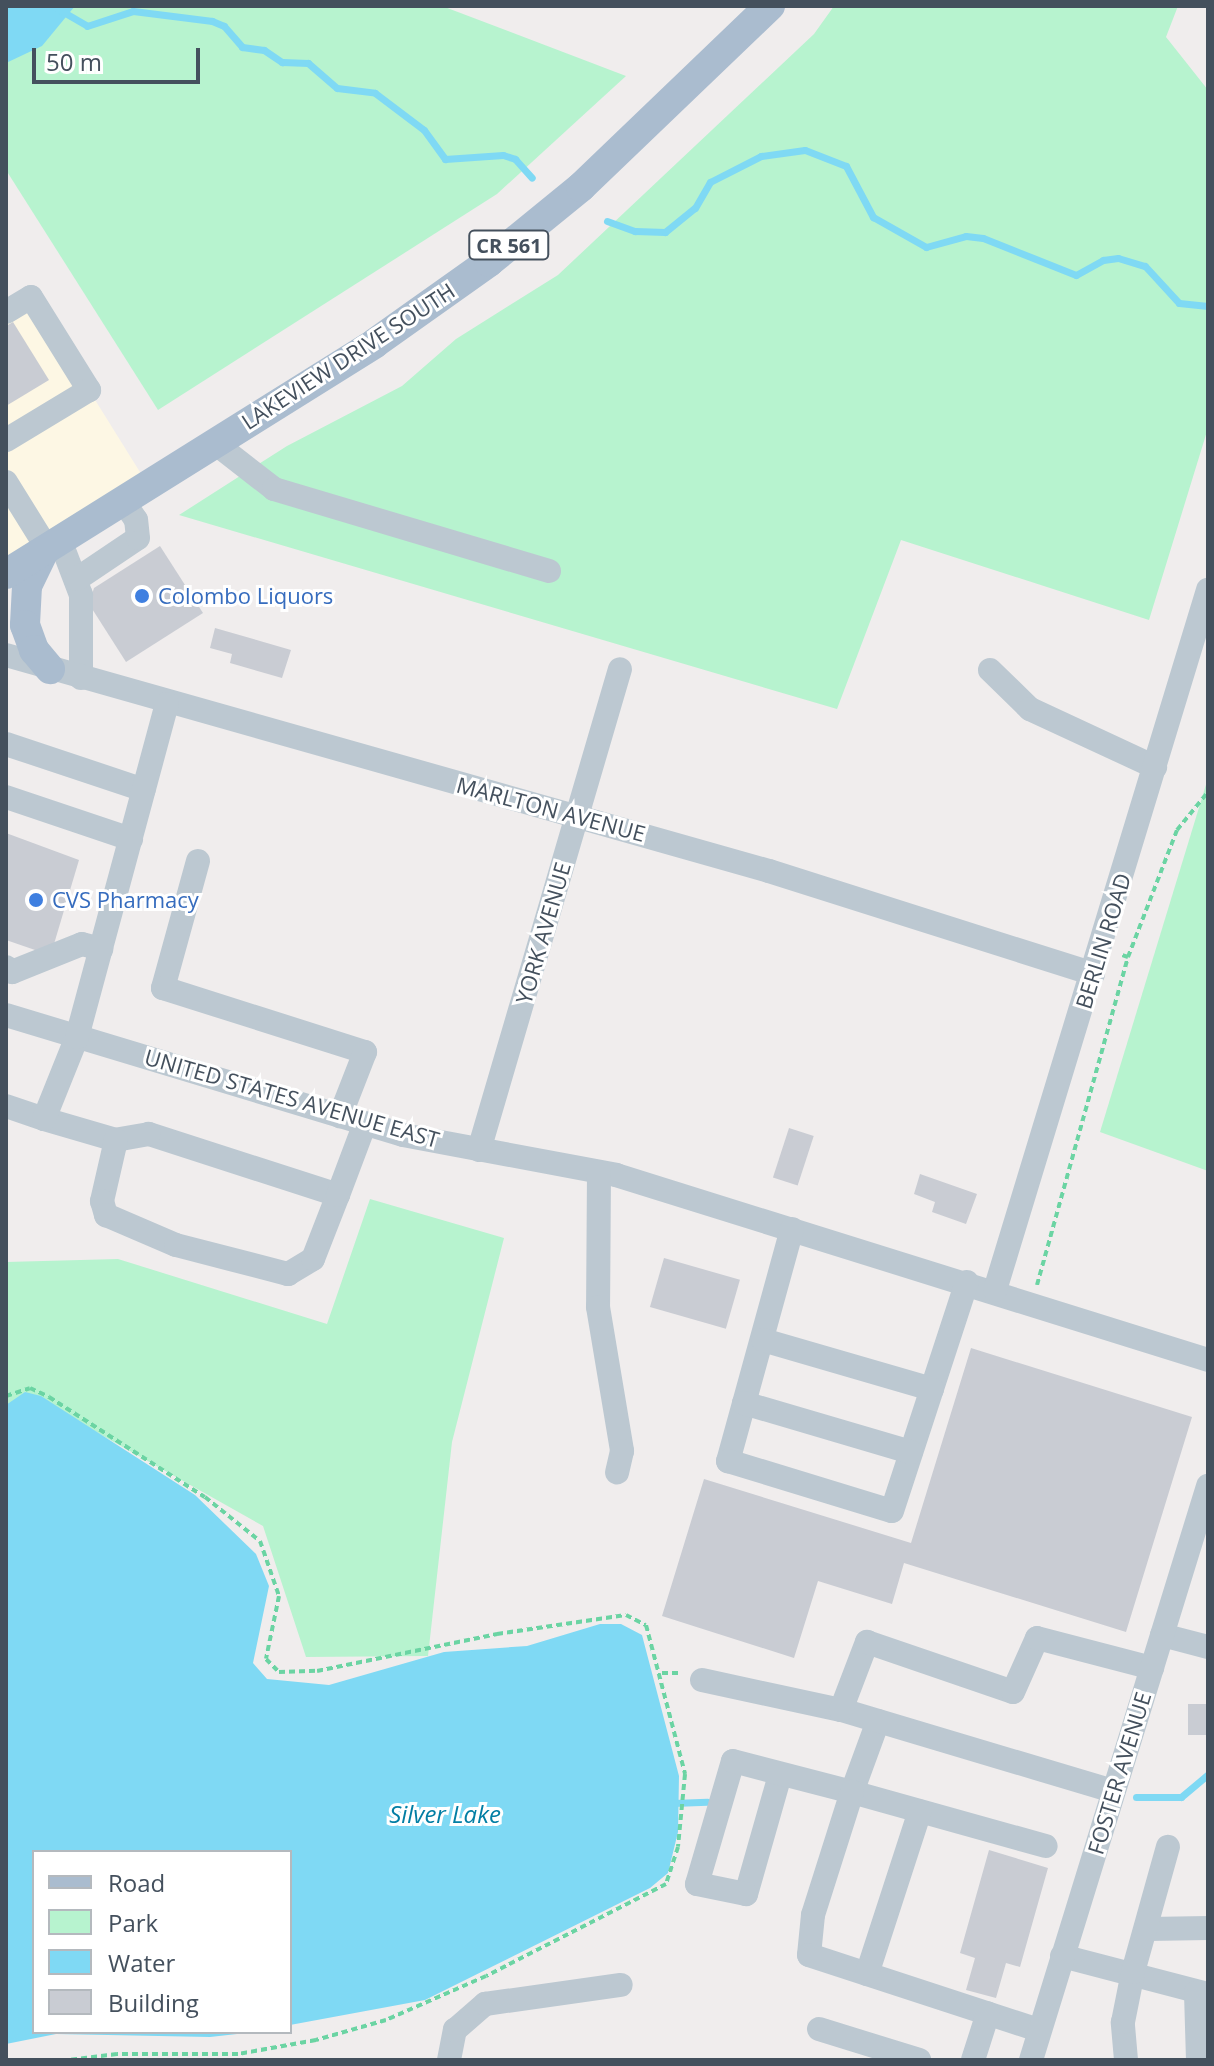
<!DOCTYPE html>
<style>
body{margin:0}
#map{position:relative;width:1214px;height:2066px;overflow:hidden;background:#f0eded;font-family:"Open Sans",sans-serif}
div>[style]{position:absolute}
.commercial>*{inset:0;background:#fdf7e4}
.green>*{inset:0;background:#b7f3cf}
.water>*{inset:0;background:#7fd9f4}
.stream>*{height:7px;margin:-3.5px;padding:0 3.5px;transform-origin:3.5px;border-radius:3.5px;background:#7fd9f4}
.building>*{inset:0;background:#c9ccd3;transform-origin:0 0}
.path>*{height:4px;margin-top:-2px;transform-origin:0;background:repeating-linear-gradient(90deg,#6bd4a3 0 6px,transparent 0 10px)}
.minor>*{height:24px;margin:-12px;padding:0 12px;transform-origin:12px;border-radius:12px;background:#bcc8d1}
.major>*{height:30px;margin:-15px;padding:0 15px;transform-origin:15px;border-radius:15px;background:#aabccf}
.dots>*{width:22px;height:22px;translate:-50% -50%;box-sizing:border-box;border:4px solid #fff;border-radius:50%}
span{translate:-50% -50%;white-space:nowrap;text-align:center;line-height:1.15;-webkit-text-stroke:6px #fff;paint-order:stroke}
.shield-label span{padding:2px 6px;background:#fff;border:2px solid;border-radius:6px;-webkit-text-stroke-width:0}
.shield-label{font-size:20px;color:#44505d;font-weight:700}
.street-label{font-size:22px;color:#44505d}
.shop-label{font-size:22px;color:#366cbe}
.left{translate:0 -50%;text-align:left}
.water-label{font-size:24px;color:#027ea4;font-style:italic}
.frame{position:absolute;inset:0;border:8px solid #44505d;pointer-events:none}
.legend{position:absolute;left:32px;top:1850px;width:260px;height:184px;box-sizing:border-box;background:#fff;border:2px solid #b4b9be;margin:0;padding:10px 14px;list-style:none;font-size:24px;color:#44505d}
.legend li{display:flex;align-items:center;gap:16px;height:40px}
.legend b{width:40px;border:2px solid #b4b9be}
.scale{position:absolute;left:32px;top:48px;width:168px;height:36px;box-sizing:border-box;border:4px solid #44505d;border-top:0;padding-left:10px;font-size:24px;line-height:28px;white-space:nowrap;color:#44505d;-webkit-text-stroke:6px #fff;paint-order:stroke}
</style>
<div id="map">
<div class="commercial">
<i style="clip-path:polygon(31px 297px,148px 485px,6px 574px,6px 312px)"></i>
</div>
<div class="green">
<i style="clip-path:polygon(73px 6px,442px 6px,626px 76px,497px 194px,158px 410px,6px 170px,6px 60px)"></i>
<i style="clip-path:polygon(834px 6px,1178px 6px,1166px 37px,1208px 90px,1208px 428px,1149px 620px,901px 540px,837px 709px,179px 515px,287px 446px,402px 386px,456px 339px,558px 275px,814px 34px)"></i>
<i style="clip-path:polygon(1208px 778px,1208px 1171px,1100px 1132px)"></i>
<i style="clip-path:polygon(370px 1199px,504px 1238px,452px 1442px,428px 1656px,306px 1657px,263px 1526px,25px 1392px,6px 1419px,6px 1262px,118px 1259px,327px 1324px)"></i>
</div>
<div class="water">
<i style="clip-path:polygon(6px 6px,75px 6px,42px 46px,6px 63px)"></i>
<i style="clip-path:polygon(25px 1392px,41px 1396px,195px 1495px,256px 1554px,269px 1586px,253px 1663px,267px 1679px,329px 1685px,444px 1652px,527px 1646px,600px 1624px,621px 1624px,642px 1635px,679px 1776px,678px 1832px,668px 1873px,650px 1888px,425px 2000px,290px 2025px,290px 1852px,34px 1852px,34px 2032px,255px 2032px,210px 2037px,56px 2034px,6px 2044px,6px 1405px)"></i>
</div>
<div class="stream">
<i style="left:53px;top:6px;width:39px;rotate:30deg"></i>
<i style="left:87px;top:26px;width:48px;rotate:-18.1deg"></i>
<i style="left:133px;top:11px;width:80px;rotate:7.2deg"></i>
<i style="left:212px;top:21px;width:13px;rotate:23deg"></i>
<i style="left:224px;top:26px;width:28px;rotate:49deg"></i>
<i style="left:242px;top:47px;width:22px;rotate:8deg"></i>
<i style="left:264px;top:50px;width:22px;rotate:34deg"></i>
<i style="left:282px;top:62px;width:26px;rotate:2deg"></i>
<i style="left:308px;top:63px;width:38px;rotate:41deg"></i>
<i style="left:337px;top:88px;width:38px;rotate:7deg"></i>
<i style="left:375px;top:93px;width:61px;rotate:37.1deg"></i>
<i style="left:424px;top:130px;width:36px;rotate:54deg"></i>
<i style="left:445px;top:159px;width:58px;rotate:-3.9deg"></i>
<i style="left:503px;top:155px;width:13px;rotate:18deg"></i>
<i style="left:515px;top:159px;width:25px;rotate:48deg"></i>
<i style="left:607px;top:221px;width:30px;rotate:20deg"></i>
<i style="left:635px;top:231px;width:30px;rotate:2deg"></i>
<i style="left:665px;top:232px;width:38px;rotate:-39deg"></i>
<i style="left:695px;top:208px;width:30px;rotate:-60deg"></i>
<i style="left:710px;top:182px;width:57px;rotate:-27deg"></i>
<i style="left:761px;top:156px;width:44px;rotate:-7.8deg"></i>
<i style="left:805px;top:150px;width:44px;rotate:21.3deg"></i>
<i style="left:846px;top:166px;width:58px;rotate:62.1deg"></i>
<i style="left:873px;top:217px;width:61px;rotate:29.5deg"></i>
<i style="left:926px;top:247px;width:41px;rotate:-15.4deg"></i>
<i style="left:966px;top:236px;width:17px;rotate:7deg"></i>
<i style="left:983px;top:238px;width:100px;rotate:21.7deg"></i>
<i style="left:1076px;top:275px;width:31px;rotate:-29deg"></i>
<i style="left:1103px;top:260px;width:15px;rotate:-8deg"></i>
<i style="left:1118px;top:258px;width:28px;rotate:17deg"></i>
<i style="left:1145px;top:266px;width:50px;rotate:47.4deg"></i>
<i style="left:1179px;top:303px;width:29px;rotate:6deg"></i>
<i style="left:1136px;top:1797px;width:45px"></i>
<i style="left:1181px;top:1797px;width:35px;rotate:-40deg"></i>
<i style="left:673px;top:1803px;width:34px;rotate:-2deg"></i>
</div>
<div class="building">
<i style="clip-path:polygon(13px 322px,49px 380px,6px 406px,6px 326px)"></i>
<i style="clip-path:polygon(160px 546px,203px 613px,126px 662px,89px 604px,94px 588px)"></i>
<i style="clip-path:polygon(215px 628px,291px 650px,282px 678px,230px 663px,232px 654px,210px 648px)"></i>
<i style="clip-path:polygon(6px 833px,79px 860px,54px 944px,38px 951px,6px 940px)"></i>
<i style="left:789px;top:1128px;width:26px;height:52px;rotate:18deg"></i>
<i style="clip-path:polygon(920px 1174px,977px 1194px,966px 1224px,932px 1212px,935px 1202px,914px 1194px)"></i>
<i style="left:664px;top:1258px;width:79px;height:51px;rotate:16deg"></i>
<i style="clip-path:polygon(971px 1348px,1192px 1417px,1126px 1632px,904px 1563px,892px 1604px,818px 1581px,794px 1658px,662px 1616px,704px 1479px,911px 1543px)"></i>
<i style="left:1208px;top:1704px;width:31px;height:20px;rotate:90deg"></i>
<i style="clip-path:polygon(989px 1850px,1048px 1868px,1020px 1967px,1006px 1963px,996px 1998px,966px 1990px,975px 1958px,960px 1953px)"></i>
</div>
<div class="path">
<i style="left:1128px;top:957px;width:136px;rotate:-68.9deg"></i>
<i style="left:1177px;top:830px;width:49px;rotate:-50.8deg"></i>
<i style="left:1037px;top:1285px;width:340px;rotate:-74.5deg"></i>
<i style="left:1128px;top:957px;width:6px;rotate:-162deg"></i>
<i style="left:6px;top:1396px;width:25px;rotate:-18deg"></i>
<i style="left:30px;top:1388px;width:21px;rotate:25deg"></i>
<i style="left:49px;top:1397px;width:185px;rotate:32.7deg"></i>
<i style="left:205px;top:1497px;width:70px;rotate:38.7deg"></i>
<i style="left:260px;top:1541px;width:58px;rotate:70.9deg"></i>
<i style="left:279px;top:1596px;width:64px;rotate:101.7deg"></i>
<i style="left:266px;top:1659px;width:18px;rotate:45deg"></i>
<i style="left:279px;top:1672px;width:38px;rotate:-2deg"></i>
<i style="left:317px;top:1671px;width:184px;rotate:-11.6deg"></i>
<i style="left:497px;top:1634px;width:130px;rotate:-8.4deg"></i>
<i style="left:626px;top:1615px;width:22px;rotate:27deg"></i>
<i style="left:646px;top:1625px;width:154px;rotate:75.3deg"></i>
<i style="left:685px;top:1774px;width:73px;rotate:95.5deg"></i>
<i style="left:678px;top:1847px;width:39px;rotate:108deg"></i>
<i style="left:666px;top:1884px;width:202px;rotate:152.9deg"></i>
<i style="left:486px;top:1976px;width:109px;rotate:156.3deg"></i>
<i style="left:386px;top:2020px;width:73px;rotate:164.1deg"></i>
<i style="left:316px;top:2040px;width:79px;rotate:169.8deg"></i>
<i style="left:238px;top:2054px;width:121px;rotate:180deg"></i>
<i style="left:117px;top:2054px;width:49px;rotate:173deg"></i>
<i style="left:662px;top:1673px;width:20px"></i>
</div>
<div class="minor">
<i style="left:6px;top:312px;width:29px;rotate:-31deg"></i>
<i style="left:31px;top:297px;width:110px;rotate:58.1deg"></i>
<i style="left:89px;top:390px;width:97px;rotate:148.9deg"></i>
<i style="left:215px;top:443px;width:75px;rotate:37.9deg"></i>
<i style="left:274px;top:489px;width:287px;rotate:16.6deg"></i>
<i style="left:6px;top:482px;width:78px;rotate:58.2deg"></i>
<i style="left:60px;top:540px;width:59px;rotate:69.1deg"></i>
<i style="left:81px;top:595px;width:83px;rotate:90deg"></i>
<i style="left:77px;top:579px;width:73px;rotate:-33.9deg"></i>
<i style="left:138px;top:538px;width:18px;rotate:-96deg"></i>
<i style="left:136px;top:520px;width:23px;rotate:-124deg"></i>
<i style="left:6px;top:655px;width:793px;rotate:15.81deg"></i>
<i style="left:769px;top:871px;width:340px;rotate:17.6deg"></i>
<i style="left:990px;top:670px;width:56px;rotate:44.3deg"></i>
<i style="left:1030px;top:709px;width:138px;rotate:24.9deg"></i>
<i style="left:6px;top:744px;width:145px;rotate:18.4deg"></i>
<i style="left:6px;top:797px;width:132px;rotate:18.6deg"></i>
<i style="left:198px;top:861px;width:132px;rotate:105.4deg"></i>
<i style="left:163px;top:988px;width:212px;rotate:17.6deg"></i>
<i style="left:365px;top:1052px;width:69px;rotate:111.3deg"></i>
<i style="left:6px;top:967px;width:8px;rotate:40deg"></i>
<i style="left:12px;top:972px;width:75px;rotate:-21.8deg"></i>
<i style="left:82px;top:944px;width:20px;rotate:15deg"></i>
<i style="left:6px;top:1015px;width:415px;rotate:16.8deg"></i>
<i style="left:403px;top:1135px;width:217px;rotate:10.6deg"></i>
<i style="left:616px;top:1175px;width:620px;rotate:17.35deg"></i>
<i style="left:6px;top:1106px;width:40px;rotate:18.9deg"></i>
<i style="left:116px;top:1140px;width:75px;rotate:-163.7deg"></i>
<i style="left:44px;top:1119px;width:88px;rotate:-68.1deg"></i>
<i style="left:77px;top:1037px;width:345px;rotate:-74.9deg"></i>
<i style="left:479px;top:1150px;width:501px;rotate:-73.66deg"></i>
<i style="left:599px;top:1172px;width:135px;rotate:90.4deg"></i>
<i style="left:598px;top:1307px;width:146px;rotate:80.5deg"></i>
<i style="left:622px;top:1451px;width:22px;rotate:103deg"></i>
<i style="left:338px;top:1195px;width:199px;rotate:-162.1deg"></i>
<i style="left:149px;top:1134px;width:34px;rotate:170deg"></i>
<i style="left:116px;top:1140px;width:63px;rotate:102.9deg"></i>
<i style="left:102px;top:1201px;width:15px;rotate:74deg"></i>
<i style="left:106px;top:1215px;width:76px;rotate:23.2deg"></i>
<i style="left:176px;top:1245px;width:116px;rotate:14.5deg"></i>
<i style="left:288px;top:1274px;width:29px;rotate:-31deg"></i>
<i style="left:313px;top:1259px;width:69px;rotate:-68.7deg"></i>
<i style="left:338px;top:1195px;width:77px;rotate:-69.4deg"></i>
<i style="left:792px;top:1229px;width:241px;rotate:105.4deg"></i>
<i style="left:728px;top:1461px;width:171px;rotate:17deg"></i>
<i style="left:892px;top:1511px;width:241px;rotate:-71.9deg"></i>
<i style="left:995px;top:1290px;width:732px;rotate:-73.08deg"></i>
<i style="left:763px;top:1340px;width:176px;rotate:16.2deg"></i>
<i style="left:744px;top:1403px;width:174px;rotate:16.4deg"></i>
<i style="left:1162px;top:1635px;width:48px;rotate:14.6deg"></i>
<i style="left:702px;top:1680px;width:142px;rotate:12.2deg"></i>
<i style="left:878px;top:1721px;width:76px;rotate:110.1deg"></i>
<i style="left:852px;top:1792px;width:201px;rotate:15.6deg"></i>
<i style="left:780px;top:1775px;width:124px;rotate:105.9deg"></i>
<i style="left:746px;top:1894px;width:50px;rotate:-168.5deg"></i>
<i style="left:697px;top:1884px;width:128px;rotate:-73.7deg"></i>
<i style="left:733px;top:1761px;width:123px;rotate:14.6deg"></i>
<i style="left:852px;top:1792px;width:129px;rotate:107.6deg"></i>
<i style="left:813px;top:1915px;width:40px;rotate:95.7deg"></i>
<i style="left:809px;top:1955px;width:242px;rotate:18.1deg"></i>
<i style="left:1113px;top:1791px;width:284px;rotate:-163.4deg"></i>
<i style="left:841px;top:1710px;width:73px;rotate:-69.1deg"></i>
<i style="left:867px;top:1642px;width:154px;rotate:18.9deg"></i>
<i style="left:1013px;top:1692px;width:59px;rotate:-66deg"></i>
<i style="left:1037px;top:1638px;width:119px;rotate:14.6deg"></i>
<i style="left:1148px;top:1929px;width:60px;rotate:-1deg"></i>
<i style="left:1062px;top:1956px;width:151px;rotate:14.6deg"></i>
<i style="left:867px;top:1974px;width:171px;rotate:-72deg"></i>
<i style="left:1196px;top:1993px;width:67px;rotate:88.3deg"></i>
<i style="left:819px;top:2029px;width:105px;rotate:17.2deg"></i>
<i style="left:449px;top:2060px;width:31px;rotate:-79deg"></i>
<i style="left:455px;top:2030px;width:40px;rotate:-41deg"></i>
<i style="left:485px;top:2004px;width:137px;rotate:-8deg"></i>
<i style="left:973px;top:2060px;width:49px;rotate:-72.3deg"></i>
<i style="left:1031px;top:2060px;width:601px;rotate:-72.86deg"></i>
<i style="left:1126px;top:2060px;width:38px;rotate:-95deg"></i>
<i style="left:1123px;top:2022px;width:51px;rotate:-78.7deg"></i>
<i style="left:1133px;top:1972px;width:130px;rotate:-74.4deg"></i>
</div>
<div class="major">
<i style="left:44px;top:551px;width:39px;rotate:116deg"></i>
<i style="left:27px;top:586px;width:39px;rotate:93deg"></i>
<i style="left:25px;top:625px;width:27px;rotate:70deg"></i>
<i style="left:34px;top:650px;width:25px;rotate:50deg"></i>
<i style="left:6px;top:574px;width:435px;rotate:-32deg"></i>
<i style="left:375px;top:343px;width:140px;rotate:-35.4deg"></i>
<i style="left:489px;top:262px;width:119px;rotate:-39.2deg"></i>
<i style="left:581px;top:187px;width:262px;rotate:-43.8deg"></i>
</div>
<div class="dots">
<i style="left:142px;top:596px;background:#3f7fe0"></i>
<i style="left:36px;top:900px;background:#3f7fe0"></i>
</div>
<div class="shield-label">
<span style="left:509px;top:245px">CR 561</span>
</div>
<div class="street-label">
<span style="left:348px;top:356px;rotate:-33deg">LAKEVIEW DRIVE SOUTH</span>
<span style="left:551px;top:809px;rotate:15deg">MARLTON AVENUE</span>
<span style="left:543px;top:933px;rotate:-74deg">YORK AVENUE</span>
<span style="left:1103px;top:941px;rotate:-73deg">BERLIN ROAD</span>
<span style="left:292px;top:1098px;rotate:16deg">UNITED STATES AVENUE EAST</span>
<span style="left:1119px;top:1773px;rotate:-73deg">FOSTER AVENUE</span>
</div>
<div class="shop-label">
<span class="left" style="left:158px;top:596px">Colombo Liquors</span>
<span class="left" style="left:52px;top:900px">CVS Pharmacy</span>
</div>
<div class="water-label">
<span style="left:445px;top:1814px">Silver Lake</span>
</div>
<div class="frame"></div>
<ul class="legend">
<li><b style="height:10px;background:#aabccf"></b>Road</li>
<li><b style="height:22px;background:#b7f3cf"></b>Park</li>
<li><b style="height:22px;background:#7fd9f4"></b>Water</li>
<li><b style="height:22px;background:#c9ccd3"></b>Building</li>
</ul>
<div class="scale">50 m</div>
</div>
